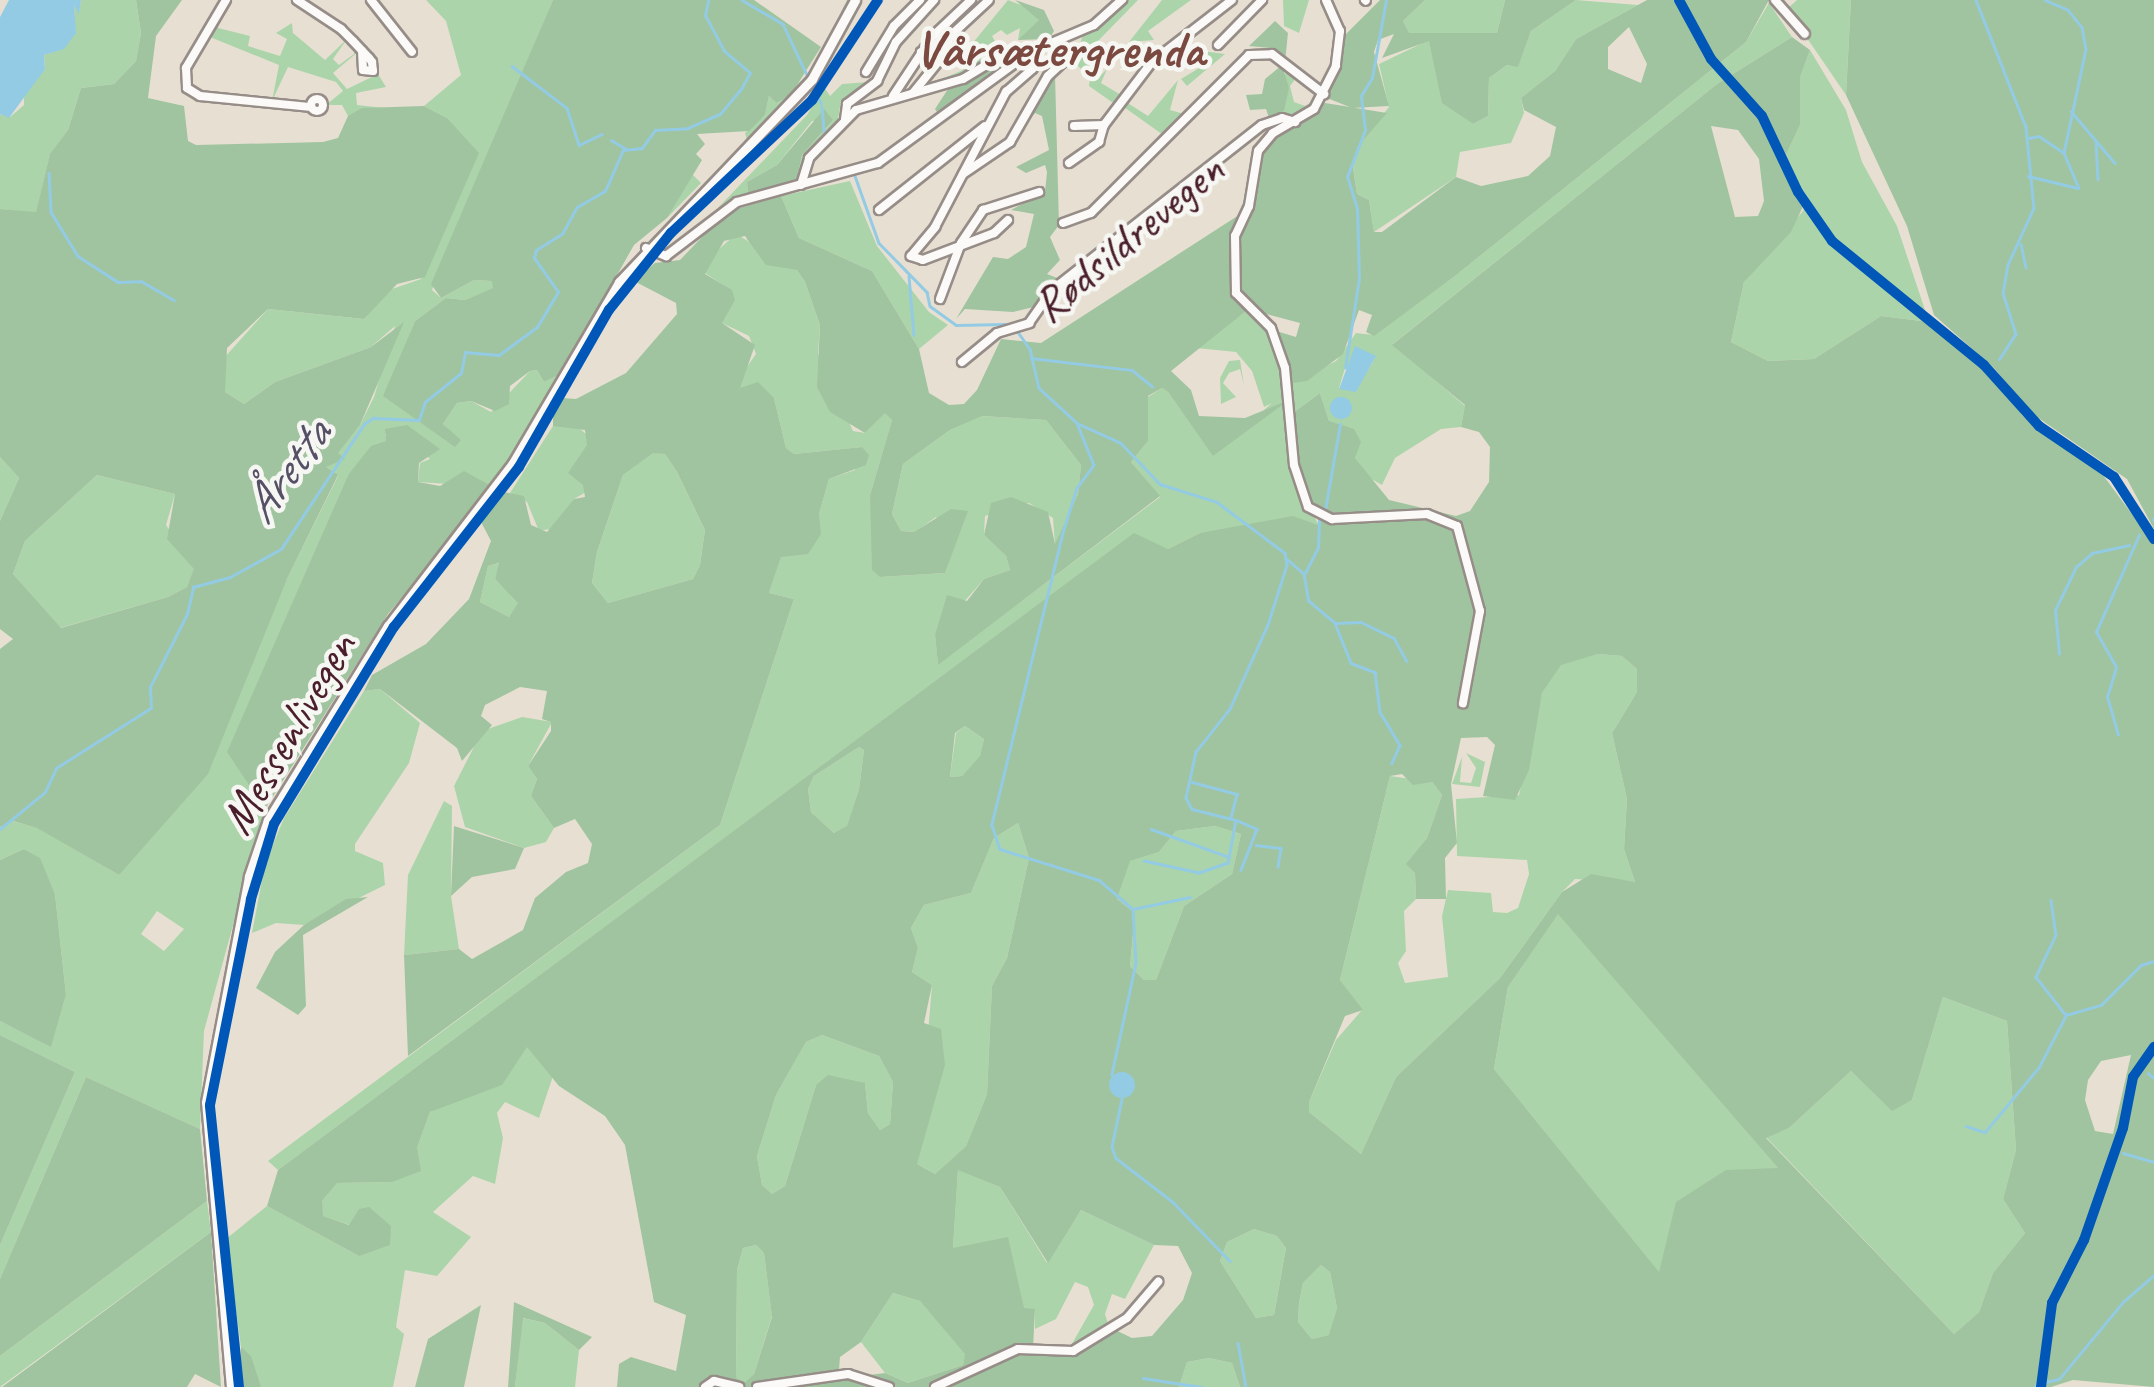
<!DOCTYPE html>
<meta charset="utf-8">
<style>
body{margin:0}
#map{position:relative;width:2154px;height:1387px;overflow:hidden;background:#e7e0d2;font-family:Caveat,sans-serif}
div>[style]{position:absolute}
.green>*{inset:0;background:#acd4aa}
.forest>*{inset:0;background:#a0c49f}
.water>*{inset:0;background:#94cbe4}
.round{border-radius:50%}
.stream>*{height:2.5px;margin:-1.25px;padding:0 1.25px;transform-origin:1.25px;border-radius:1.25px;background:#94cbe4}
.roads{filter:drop-shadow(2px 0 #978d88) drop-shadow(-2px 0 #978d88) drop-shadow(0 2px #978d88) drop-shadow(0 -2px #978d88)}
.minor>*{height:8px;margin:-4px;padding:0 4px;transform-origin:4px;border-radius:4px;background:#fbfaf8}
.minor>.ring{margin:-4px;padding:0;box-sizing:content-box;background:none;border:8px solid #fbfaf8;border-radius:50%}
.major>*{height:9px;margin:-4.5px;padding:0 4.5px;transform-origin:4.5px;border-radius:4.5px;background:#fbfaf8}
.cycleway>*{height:10px;margin:-5px;padding:0 5px;transform-origin:5px;border-radius:5px;background:#0057b8}
span{translate:-50% -50%;white-space:nowrap;text-align:center;line-height:1.15;-webkit-text-stroke:9px #f6f6f2;paint-order:stroke}
.street-label{font-size:48px;color:#4a1f2b}
.water-label{font-size:50px;color:#555065;font-style:italic}
.quarter-label{font-size:52px;color:#7b4940;font-weight:700}
</style>
<div id="map">
<div class="green">
<i style="clip-path:polygon(81px 0,136px 0,141px 33px,136px 61px,114px 84px,81px 88px,68px 130px,50px 155px,36px 213px,0 209px,0 114px,10px 117px,24px 105px,24px 93px,45px 69px,44px 55px,64px 48px,75px 33px,74px 5px,79px 11px)"></i>
<i style="clip-path:polygon(evenodd,426px 0,553px 0,432px 290px,441px 298px,474px 280px,493px 281px,494px 288px,465px 300px,446px 298px,415px 321px,384px 396px,455px 437px,443px 424px,457px 403px,471px 401px,491px 412px,530px 371px,537px 370px,544px 382px,561px 374px,493px 487px,418px 482px,420px 463px,430px 459px,398px 430px,385px 434px,387px 441px,348px 475px,228px 752px,265px 809px,204px 1031px,200px 1129px,86px 1077px,0 1279px,0 1245px,75px 1072px,0 1035px,0 1021px,51px 1046px,66px 995px,55px 894px,39px 858px,24px 849px,0 860px,0 827px,12px 821px,38px 828px,119px 875px,287px 579px,338px 476px,326px 467px,360px 425px,374px 397px,395px 326px,371px 347px,275px 382px,244px 404px,225px 392px,224px 358px,268px 309px,364px 319px,389px 290px,421px 279px,447px 118px,424px 106px,461px 75px,446px 21px,426px 0,157px 911px,184px 929px,164px 951px,141px 934px,157px 911px)"></i>
<i style="clip-path:polygon(847px 0,852px 0,847px 14px,825px 56px,805px 83px,747px 140px,745px 133px,765px 115px,769px 96px,778px 103px,814px 68px)"></i>
<i style="clip-path:polygon(1008px 0,1026px 7px,1039px 19px,1037px 28px,1018px 40px,1020px 28px,1007px 35px,1001px 30px,992px 36px,997px 45px,989px 62px,974px 73px,918px 89px,963px 70px,967px 50px)"></i>
<i style="clip-path:polygon(1126px 0,1138px 0,1099px 40px,1078px 52px,1068px 47px,1080px 44px,1083px 35px,1063px 45px,1100px 26px)"></i>
<i style="clip-path:polygon(1162px 0,1191px 0,1148px 31px,1154px 40px,1129px 42px)"></i>
<i style="clip-path:polygon(1283px 0,1309px 0,1299px 33px,1284px 26px)"></i>
<i style="clip-path:polygon(1425px 0,1505px 0,1497px 33px,1408px 33px,1403px 21px)"></i>
<i style="clip-path:polygon(1576px 0,1638px 5px,1576px 39px,1555px 71px,1521px 98px,1524px 113px,1511px 143px,1460px 152px,1456px 177px,1374px 232px,1369px 200px,1357px 194px,1353px 168px,1358px 146px,1389px 107px,1379px 64px,1429px 40px,1451px 108px,1473px 124px,1488px 116px,1489px 78px,1507px 65px,1518px 66px,1531px 31px)"></i>
<i style="clip-path:polygon(1797px 0,1851px 0,1846px 95px,1787px 9px)"></i>
<i style="clip-path:polygon(evenodd,1769px 3px,1792px 37px,1717px 84px,1393px 344px,1465px 406px,1461px 427px,1441px 429px,1395px 458px,1382px 485px,1368px 477px,1355px 458px,1357px 446px,1329px 421px,1320px 393px,1293px 413px,1293px 383px,1336px 361px,1356px 333px,1374px 335px,1455px 276px,1746px 42px,1769px 3px,1373px 362px,1358px 384px,1339px 388px,1345px 368px,1373px 362px)"></i>
<i style="clip-path:polygon(221px 18px,218px 28px,250px 36px,248px 46px,280px 56px,287px 39px,276px 33px,292px 23px,293px 33px,325px 60px,347px 39px,333px 59px,339px 65px,354px 54px,354px 44px,359px 51px,333px 73px,347px 89px,378px 74px,386px 87px,356px 93px,357px 105px,394px 109px,348px 116px,342px 105px,326px 105px,343px 91px,336px 82px,288px 67px,272px 101px,279px 65px,210px 37px)"></i>
<i style="clip-path:polygon(1195px 50px,1225px 54px,1187px 86px,1181px 79px,1209px 62px,1201px 54px,1193px 58px)"></i>
<i style="clip-path:polygon(1810px 50px,1846px 110px,1862px 162px,1897px 226px,1929px 322px,1881px 316px,1814px 359px,1768px 361px,1731px 342px,1744px 282px,1803px 211px,1805px 200px,1784px 159px,1800px 125px,1800px 76px)"></i>
<i style="clip-path:polygon(1091px 53px,1089px 67px,1100px 76px,1107px 69px,1101px 83px,1121px 95px,1116px 105px,1089px 86px,1090px 78px,1077px 65px,1058px 68px)"></i>
<i style="clip-path:polygon(1286px 68px,1296px 78px,1290px 86px,1294px 102px,1305px 106px,1318px 98px,1300px 117px,1280px 115px)"></i>
<i style="clip-path:polygon(1178px 80px,1170px 110px,1188px 115px,1166px 137px,1121px 105px,1123px 100px,1148px 116px)"></i>
<i style="clip-path:polygon(868px 82px,841px 100px,838px 120px,797px 179px,802px 155px,833px 120px,812px 121px,777px 165px,747px 182px,748px 195px,715px 211px,807px 115px,824px 87px,830px 96px,842px 84px)"></i>
<i style="clip-path:polygon(692px 174px,701px 183px,667px 218px,670px 207px)"></i>
<i style="clip-path:polygon(850px 181px,877px 246px,929px 312px,948px 325px,919px 349px,872px 271px,799px 238px,781px 196px)"></i>
<i style="clip-path:polygon(736px 234px,797px 270px,805px 282px,820px 325px,818px 354px,853px 431px,865px 433px,885px 412px,892px 420px,870px 495px,880px 577px,945px 573px,954px 545px,936px 517px,915px 532px,901px 531px,892px 514px,903px 464px,950px 430px,981px 416px,1046px 420px,1081px 465px,1078px 494px,1055px 545px,1053px 518px,1029px 503px,985px 516px,984px 535px,1006px 556px,1010px 570px,984px 579px,935px 635px,938px 664px,1160px 497px,1131px 462px,1148px 441px,1148px 397px,1162px 388px,1168px 392px,1213px 455px,1272px 403px,1264px 407px,1252px 371px,1236px 352px,1196px 348px,1246px 311px,1267px 331px,1282px 368px,1293px 481px,1319px 525px,1200px 533px,1168px 549px,1157px 545px,1027px 613px,278px 1170px,268px 1161px,720px 825px,794px 599px,769px 593px,781px 556px,819px 514px,829px 479px,855px 470px,862px 447px,794px 454px,786px 448px,774px 398px,740px 389px,737px 381px,756px 354px,749px 336px,722px 323px,723px 285px,705px 273px,709px 258px)"></i>
<i style="clip-path:polygon(1240px 360px,1244px 385px,1240px 369px,1229px 373px,1223px 383px,1236px 397px,1221px 404px,1220px 378px,1229px 361px)"></i>
<i style="clip-path:polygon(576px 425px,588px 436px,588px 491px,574px 499px,555px 528px,539px 531px,527px 502px,510px 493px,553px 426px)"></i>
<i style="clip-path:polygon(653px 452px,665px 454px,677px 472px,705px 530px,700px 565px,693px 579px,608px 603px,592px 583px,597px 552px,623px 475px)"></i>
<i style="clip-path:polygon(0 457px,19px 478px,0 521px)"></i>
<i style="clip-path:polygon(97px 475px,175px 494px,166px 525px,195px 569px,187px 587px,168px 597px,60px 628px,13px 574px,25px 541px)"></i>
<i style="clip-path:polygon(500px 563px,495px 579px,519px 603px,509px 617px,480px 602px,488px 566px)"></i>
<i style="clip-path:polygon(1598px 654px,1622px 656px,1637px 669px,1637px 692px,1612px 733px,1627px 799px,1624px 849px,1635px 882px,1575px 879px,1562px 892px,1500px 978px,1396px 1077px,1361px 1154px,1309px 1112px,1309px 1102px,1336px 1040px,1362px 1010px,1340px 980px,1390px 776px,1432px 782px,1442px 795px,1427px 838px,1407px 864px,1415px 873px,1416px 899px,1404px 911px,1406px 951px,1398px 963px,1405px 983px,1448px 977px,1442px 916px,1448px 890px,1491px 893px,1493px 912px,1507px 913px,1518px 908px,1529px 874px,1527px 860px,1457px 856px,1456px 799px,1519px 795px,1542px 693px,1561px 664px)"></i>
<i style="clip-path:polygon(380px 689px,420px 723px,409px 763px,355px 844px,355px 851px,383px 863px,385px 885px,304px 925px,276px 923px,252px 933px,265px 864px,284px 818px,364px 691px)"></i>
<i style="clip-path:polygon(522px 717px,552px 722px,528px 766px,537px 779px,531px 796px,554px 828px,546px 842px,524px 848px,465px 827px,454px 786px,482px 731px)"></i>
<i style="clip-path:polygon(965px 726px,984px 739px,980px 757px,962px 776px,950px 777px,956px 733px)"></i>
<i style="clip-path:polygon(859px 747px,864px 750px,859px 789px,847px 827px,834px 833px,811px 812px,808px 789px,814px 776px)"></i>
<i style="clip-path:polygon(1466px 753px,1485px 762px,1480px 787px,1452px 784px,1462px 757px,1460px 782px,1471px 783px,1476px 768px)"></i>
<i style="clip-path:polygon(444px 801px,452px 806px,451px 896px,459px 949px,404px 955px,408px 875px)"></i>
<i style="clip-path:polygon(1018px 823px,1029px 858px,1007px 958px,992px 986px,987px 1094px,966px 1146px,935px 1174px,917px 1164px,932px 985px,912px 972px,918px 948px,911px 928px,924px 905px,971px 893px,994px 838px)"></i>
<i style="clip-path:polygon(1215px 826px,1241px 834px,1232px 874px,1184px 906px,1156px 980px,1144px 980px,1130px 966px,1135px 913px,1117px 899px,1129px 861px,1159px 852px,1176px 831px)"></i>
<i style="clip-path:polygon(1558px 913px,1779px 1169px,1659px 1273px,1494px 1069px,1508px 987px)"></i>
<i style="clip-path:polygon(1943px 997px,2007px 1021px,2016px 1150px,2003px 1199px,2025px 1233px,1993px 1273px,1979px 1312px,1954px 1334px,1766px 1137px,1789px 1128px,1851px 1071px,1892px 1110px,1912px 1100px)"></i>
<i style="clip-path:polygon(822px 1035px,879px 1056px,893px 1082px,890px 1124px,880px 1130px,868px 1113px,865px 1083px,816px 1085px,785px 1186px,772px 1194px,762px 1185px,757px 1156px,776px 1095px,806px 1042px)"></i>
<i style="clip-path:polygon(527px 1046px,553px 1076px,539px 1118px,505px 1102px,497px 1113px,503px 1138px,495px 1184px,473px 1176px,433px 1212px,471px 1237px,437px 1276px,405px 1270px,396px 1327px,404px 1334px,393px 1387px,261px 1387px,241px 1347px,226px 1239px,267px 1206px,359px 1256px,350px 1225px,322px 1216px,322px 1201px,336px 1183px,392px 1182px,417px 1148px,430px 1112px,462px 1097px)"></i>
<i style="clip-path:polygon(958px 1169px,1000px 1187px,1047px 1263px,1081px 1210px,1154px 1245px,1125px 1299px,1112px 1294px,1105px 1314px,1109px 1327px,1069px 1349px,1094px 1305px,1088px 1287px,1075px 1282px,1056px 1319px,1035px 1329px,1035px 1309px,1024px 1309px,953px 1248px)"></i>
<i style="clip-path:polygon(207px 1201px,211px 1232px,0 1387px,0 1356px)"></i>
<i style="clip-path:polygon(1254px 1229px,1277px 1236px,1286px 1248px,1274px 1315px,1256px 1318px,1220px 1261px,1227px 1242px)"></i>
<i style="clip-path:polygon(756px 1245px,764px 1253px,772px 1316px,754px 1374px,744px 1383px,736px 1377px,737px 1270px,743px 1248px)"></i>
<i style="clip-path:polygon(1321px 1265px,1330px 1272px,1337px 1308px,1330px 1335px,1312px 1339px,1298px 1322px,1299px 1303px,1303px 1283px)"></i>
<i style="clip-path:polygon(893px 1293px,920px 1301px,966px 1353px,963px 1365px,908px 1383px,885px 1373px,861px 1342px)"></i>
<i style="clip-path:polygon(522px 1318px,545px 1323px,579px 1350px,575px 1387px,515px 1387px)"></i>
<i style="clip-path:polygon(1209px 1358px,1232px 1363px,1240px 1387px,1179px 1387px,1187px 1362px)"></i>
</div>
<div class="forest">
<i style="clip-path:polygon(evenodd,136px 0,182px 0,156px 36px,148px 98px,184px 106px,188px 141px,196px 145px,323px 142px,338px 138px,348px 116px,362px 108px,424px 106px,447px 118px,479px 153px,425px 277px,397px 284px,364px 319px,268px 309px,227px 348px,225px 392px,244px 404px,275px 382px,371px 347px,404px 322px,360px 425px,338px 453px,345px 459px,326px 467px,338px 475px,287px 579px,208px 774px,119px 875px,37px 828px,13px 821px,0 827px,0 649px,13px 639px,0 629px,0 521px,19px 478px,0 457px,0 209px,36px 212px,50px 154px,68px 130px,81px 88px,114px 84px,136px 61px,141px 33px,136px 0,97px 475px,175px 494px,167px 539px,194px 569px,187px 587px,168px 597px,61px 628px,13px 574px,25px 541px,97px 475px)"></i>
<i style="clip-path:polygon(553px 0,754px 0,821px 47px,792px 93px,777px 103px,769px 96px,765px 115px,749px 131px,697px 134px,705px 144px,696px 154px,702px 160px,667px 218px,634px 245px,561px 374px,544px 382px,537px 370px,530px 371px,510px 386px,509px 404px,495px 411px,471px 401px,457px 403px,443px 424px,461px 440px,455px 447px,383px 396px,415px 321px,446px 298px,465px 300px,493px 288px,492px 281px,474px 280px,441px 298px,431px 284px)"></i>
<i style="clip-path:polygon(1015px 0,1044px 10px,1054px 31px,1049px 39px,1018px 40px,1039px 20px)"></i>
<i style="clip-path:polygon(1380px 0,1425px 0,1403px 21px,1409px 33px,1497px 33px,1505px 0,1576px 0,1531px 31px,1518px 67px,1507px 65px,1489px 78px,1488px 116px,1473px 124px,1442px 103px,1429px 41px,1382px 58px,1394px 34px,1378px 40px,1374px 52px,1389px 106px,1352px 108px,1327px 98px,1343px 37px)"></i>
<i style="clip-path:polygon(evenodd,1647px 0,1769px 0,1746px 42px,1455px 276px,1374px 336px,1366px 332px,1372px 315px,1359px 310px,1343px 354px,1307px 381px,1293px 383px,1276px 331px,1296px 337px,1300px 323px,1259px 312px,1238px 291px,1236px 245px,1262px 149px,1273px 137px,1325px 103px,1387px 113px,1358px 146px,1353px 168px,1357px 194px,1369px 200px,1374px 232px,1382px 232px,1456px 177px,1481px 186px,1528px 176px,1550px 156px,1556px 127px,1524px 110px,1521px 98px,1555px 71px,1576px 39px,1647px 0,1629px 27px,1647px 64px,1641px 83px,1608px 69px,1608px 47px,1629px 27px)"></i>
<i style="clip-path:polygon(1851px 0,2154px 0,2154px 529px,2127px 479px,2030px 412px,1994px 368px,1934px 315px,1907px 226px,1846px 95px)"></i>
<i style="clip-path:polygon(1275px 21px,1288px 33px,1285px 62px,1270px 48px,1249px 46px)"></i>
<i style="clip-path:polygon(evenodd,1792px 37px,1810px 50px,1800px 77px,1800px 125px,1784px 159px,1806px 200px,1791px 232px,1744px 282px,1731px 342px,1768px 361px,1814px 359px,1881px 316px,1929px 322px,2001px 385px,2023px 416px,2097px 467px,2154px 544px,2154px 1387px,2073px 1380px,2051px 1387px,1240px 1387px,1232px 1363px,1209px 1358px,1187px 1362px,1179px 1387px,617px 1387px,619px 1364px,631px 1357px,676px 1371px,686px 1315px,654px 1302px,625px 1145px,605px 1116px,559px 1086px,527px 1047px,502px 1085px,430px 1112px,417px 1148px,421px 1171px,392px 1182px,337px 1183px,322px 1201px,323px 1216px,349px 1225px,359px 1209px,369px 1207px,391px 1226px,390px 1245px,359px 1256px,267px 1206px,278px 1170px,1134px 533px,1168px 549px,1200px 533px,1293px 516px,1318px 525px,1322px 516px,1301px 491px,1293px 413px,1320px 393px,1329px 421px,1354px 429px,1361px 442px,1355px 458px,1389px 500px,1456px 516px,1470px 511px,1489px 482px,1490px 447px,1479px 432px,1461px 427px,1465px 405px,1392px 345px,1717px 84px,1792px 37px,1711px 126px,1738px 130px,1759px 159px,1764px 201px,1758px 216px,1735px 217px,1711px 126px,1792px 37px,1598px 654px,1622px 656px,1637px 669px,1637px 692px,1612px 733px,1627px 799px,1624px 849px,1635px 882px,1591px 874px,1562px 892px,1500px 978px,1396px 1077px,1361px 1154px,1309px 1112px,1309px 1102px,1345px 1016px,1363px 1010px,1340px 980px,1390px 776px,1402px 774px,1413px 785px,1432px 782px,1442px 795px,1427px 838px,1406px 864px,1415px 873px,1416px 899px,1446px 899px,1445px 858px,1457px 843px,1451px 784px,1461px 738px,1487px 737px,1495px 745px,1483px 796px,1515px 800px,1529px 770px,1542px 693px,1561px 665px,1598px 654px,1792px 37px,965px 726px,984px 739px,980px 756px,962px 776px,950px 777px,955px 733px,965px 726px,1792px 37px,859px 747px,864px 750px,859px 789px,847px 826px,834px 833px,811px 812px,808px 789px,814px 776px,859px 747px,1792px 37px,1018px 823px,1029px 858px,1007px 958px,992px 986px,987px 1094px,966px 1146px,935px 1174px,917px 1164px,945px 1065px,941px 1029px,924px 1023px,932px 985px,912px 972px,918px 948px,911px 928px,924px 905px,971px 893px,994px 838px,1018px 823px,1792px 37px,1215px 826px,1241px 834px,1232px 874px,1184px 906px,1156px 980px,1144px 980px,1130px 966px,1135px 913px,1117px 899px,1130px 861px,1159px 852px,1176px 831px,1215px 826px,1792px 37px,1558px 914px,1778px 1168px,1726px 1170px,1676px 1202px,1659px 1272px,1494px 1069px,1508px 987px,1558px 914px,1792px 37px,1943px 997px,2007px 1021px,2016px 1150px,2003px 1199px,2025px 1233px,1993px 1273px,1979px 1312px,1954px 1334px,1766px 1138px,1789px 1128px,1851px 1071px,1892px 1111px,1912px 1100px,1943px 997px,1792px 37px,822px 1035px,879px 1056px,893px 1082px,890px 1124px,880px 1130px,868px 1113px,865px 1083px,828px 1075px,816px 1085px,785px 1186px,772px 1194px,762px 1185px,757px 1156px,776px 1095px,806px 1042px,822px 1035px,1792px 37px,2131px 1055px,2113px 1134px,2095px 1131px,2085px 1100px,2088px 1080px,2101px 1061px,2131px 1055px,1792px 37px,958px 1170px,1000px 1187px,1048px 1263px,1081px 1210px,1154px 1245px,1178px 1246px,1192px 1273px,1183px 1300px,1152px 1336px,1132px 1338px,1109px 1327px,1059px 1356px,1033px 1349px,1035px 1309px,1024px 1308px,1008px 1237px,953px 1248px,958px 1170px,1792px 37px,1254px 1229px,1277px 1236px,1286px 1248px,1274px 1315px,1256px 1318px,1220px 1261px,1227px 1242px,1254px 1229px,1792px 37px,756px 1245px,764px 1253px,772px 1317px,754px 1374px,744px 1383px,736px 1377px,737px 1270px,743px 1248px,756px 1245px,1792px 37px,1321px 1265px,1330px 1272px,1337px 1308px,1329px 1335px,1312px 1339px,1298px 1322px,1299px 1303px,1303px 1283px,1321px 1265px,1792px 37px,893px 1293px,920px 1301px,965px 1354px,963px 1365px,908px 1383px,885px 1373px,854px 1377px,839px 1370px,840px 1357px,861px 1342px,893px 1293px)"></i>
<i style="clip-path:polygon(1004px 60px,1008px 65px,939px 115px,935px 109px,950px 86px)"></i>
<i style="clip-path:polygon(1282px 65px,1289px 88px,1284px 111px,1269px 118px,1266px 109px,1250px 110px,1246px 95px,1262px 94px,1265px 79px)"></i>
<i style="clip-path:polygon(1055px 74px,1059px 225px,1050px 237px,1060px 260px,1047px 274px,1062px 280px,1038px 306px,1013px 312px,965px 309px,956px 319px,993px 257px,1008px 259px,1026px 247px,1034px 214px,1011px 210px,1045px 192px,1047px 172px,1045px 165px,1026px 173px,1016px 167px,1049px 150px,1042px 116px,1035px 113px,1024px 124px)"></i>
<i style="clip-path:polygon(824px 109px,833px 120px,802px 155px,797px 179px,748px 195px,747px 182px,777px 165px)"></i>
<i style="clip-path:polygon(evenodd,781px 196px,799px 238px,872px 271px,919px 349px,929px 393px,949px 405px,964px 404px,977px 390px,1001px 339px,1041px 343px,1242px 213px,1230px 254px,1232px 287px,1246px 311px,1171px 371px,1191px 390px,1199px 416px,1245px 418px,1289px 400px,1213px 456px,1168px 392px,1162px 388px,1148px 396px,1148px 441px,1131px 462px,1160px 496px,938px 665px,935px 635px,947px 595px,967px 601px,984px 579px,1010px 570px,1006px 556px,984px 535px,991px 503px,1011px 497px,1048px 512px,1055px 544px,1078px 494px,1081px 465px,1046px 420px,982px 416px,950px 430px,903px 464px,892px 514px,901px 531px,914px 532px,951px 509px,968px 511px,945px 573px,880px 577px,872px 570px,870px 495px,892px 420px,885px 413px,865px 433px,830px 412px,817px 387px,820px 325px,805px 282px,797px 270px,766px 265px,745px 236px,724px 241px,705px 274px,732px 290px,735px 300px,722px 323px,755px 345px,740px 388px,758px 382px,774px 398px,786px 448px,794px 454px,862px 447px,869px 455px,866px 465px,829px 479px,819px 514px,821px 534px,808px 554px,781px 557px,769px 593px,794px 599px,720px 825px,408px 1056px,404px 955px,459px 949px,472px 959px,523px 930px,535px 898px,566px 872px,588px 863px,592px 844px,575px 819px,554px 828px,531px 796px,537px 779px,528px 766px,551px 731px,551px 722px,542px 719px,547px 691px,520px 687px,485px 705px,481px 716px,492px 725px,462px 761px,457px 748px,380px 689px,364px 691px,372px 675px,426px 644px,469px 599px,491px 541px,480px 520px,504px 492px,524px 496px,531px 525px,547px 532px,574px 499px,585px 497px,583px 485px,568px 473px,587px 445px,585px 430px,553px 426px,553px 415px,562px 398px,576px 399px,626px 373px,677px 314px,676px 303px,634px 281px,655px 263px,680px 260px,726px 212px,781px 196px,653px 453px,665px 454px,677px 472px,705px 530px,700px 565px,693px 579px,608px 603px,592px 583px,597px 552px,623px 475px,653px 453px,781px 196px,499px 563px,495px 579px,518px 603px,509px 617px,480px 602px,488px 566px,499px 563px)"></i>
<i style="clip-path:polygon(407px 425px,440px 449px,419px 463px,418px 482px,440px 486px,464px 471px,493px 487px,388px 614px,265px 809px,227px 752px,348px 475px,371px 446px,386px 441px,385px 429px)"></i>
<i style="clip-path:polygon(454px 826px,524px 848px,515px 869px,472px 877px,451px 896px)"></i>
<i style="clip-path:polygon(24px 849px,40px 858px,55px 894px,66px 995px,51px 1047px,0 1021px,0 860px)"></i>
<i style="clip-path:polygon(368px 897px,303px 935px,306px 1006px,298px 1015px,256px 988px,275px 952px,304px 925px,346px 899px)"></i>
<i style="clip-path:polygon(0 1035px,75px 1072px,0 1245px)"></i>
<i style="clip-path:polygon(86px 1077px,200px 1129px,207px 1201px,0 1356px,0 1279px)"></i>
<i style="clip-path:polygon(211px 1232px,221px 1387px,195px 1374px,187px 1387px,2px 1387px)"></i>
<i style="clip-path:polygon(514px 1302px,592px 1337px,579px 1350px,545px 1323px,523px 1318px,515px 1387px,508px 1387px)"></i>
<i style="clip-path:polygon(481px 1305px,464px 1387px,415px 1387px,428px 1339px)"></i>
<i style="clip-path:polygon(241px 1347px,251px 1356px,261px 1387px,240px 1387px)"></i>
</div>
<div class="water">
<i style="clip-path:polygon(9px 0,81px 0,79px 14px,74px 5px,76px 33px,64px 49px,44px 55px,45px 69px,9px 118px,0 114px,0 17px)"></i>
<i style="clip-path:polygon(1355px 346px,1376px 356px,1356px 392px,1339px 389px)"></i>
<i class="round" style="left:1330px;top:397px;width:22px;height:22px"></i>
<i class="round" style="left:1109px;top:1072px;width:26px;height:26px"></i>
</div>
<div class="stream">
<i style="left:742px;top:0;width:48px;rotate:30.3deg"></i>
<i style="left:783px;top:24px;width:56px;rotate:64.8deg"></i>
<i style="left:1976px;top:0;width:136px;rotate:68.5deg"></i>
<i style="left:2026px;top:127px;width:81px;rotate:84.4deg"></i>
<i style="left:2034px;top:208px;width:63px;rotate:114.5deg"></i>
<i style="left:2008px;top:265px;width:28px;rotate:100deg"></i>
<i style="left:2003px;top:293px;width:43px;rotate:72.4deg"></i>
<i style="left:2016px;top:334px;width:30px;rotate:123deg"></i>
<i style="left:2045px;top:0;width:25px;rotate:23deg"></i>
<i style="left:2068px;top:10px;width:22px;rotate:51deg"></i>
<i style="left:2082px;top:27px;width:22px;rotate:80deg"></i>
<i style="left:2086px;top:49px;width:106px;rotate:101.9deg"></i>
<i style="left:512px;top:66px;width:69px;rotate:37.4deg"></i>
<i style="left:567px;top:108px;width:39px;rotate:72deg"></i>
<i style="left:579px;top:145px;width:25px;rotate:-26deg"></i>
<i style="left:818px;top:96px;width:8px;rotate:67deg"></i>
<i style="left:822px;top:107px;width:24px;rotate:85deg"></i>
<i style="left:2071px;top:111px;width:68px;rotate:49.8deg"></i>
<i style="left:2029px;top:138px;width:10px;rotate:-11deg"></i>
<i style="left:2039px;top:136px;width:30px;rotate:34deg"></i>
<i style="left:2064px;top:153px;width:38px;rotate:67deg"></i>
<i style="left:611px;top:140px;width:16px;rotate:30deg"></i>
<i style="left:2096px;top:141px;width:38px;rotate:87deg"></i>
<i style="left:49px;top:173px;width:39px;rotate:87deg"></i>
<i style="left:51px;top:212px;width:52px;rotate:58.5deg"></i>
<i style="left:78px;top:256px;width:48px;rotate:33deg"></i>
<i style="left:118px;top:282px;width:23px;rotate:-2deg"></i>
<i style="left:141px;top:281px;width:38px;rotate:30deg"></i>
<i style="left:855px;top:176px;width:71px;rotate:70.3deg"></i>
<i style="left:879px;top:243px;width:69px;rotate:45.6deg"></i>
<i style="left:927px;top:292px;width:14px;rotate:78deg"></i>
<i style="left:930px;top:306px;width:32px;rotate:36deg"></i>
<i style="left:956px;top:325px;width:49px;rotate:-1.2deg"></i>
<i style="left:2028px;top:176px;width:51px;rotate:13.5deg"></i>
<i style="left:2021px;top:244px;width:24px;rotate:78deg"></i>
<i style="left:909px;top:276px;width:59px;rotate:85.2deg"></i>
<i style="left:1018px;top:332px;width:21px;rotate:55deg"></i>
<i style="left:1030px;top:349px;width:40px;rotate:77deg"></i>
<i style="left:1039px;top:388px;width:52px;rotate:42.6deg"></i>
<i style="left:1077px;top:423px;width:45px;rotate:68deg"></i>
<i style="left:1094px;top:465px;width:29px;rotate:126deg"></i>
<i style="left:1077px;top:488px;width:47px;rotate:107.3deg"></i>
<i style="left:1063px;top:533px;width:301px;rotate:103.7deg"></i>
<i style="left:992px;top:825px;width:25px;rotate:72deg"></i>
<i style="left:1000px;top:849px;width:104px;rotate:17.4deg"></i>
<i style="left:1099px;top:880px;width:45px;rotate:40.5deg"></i>
<i style="left:1133px;top:909px;width:54px;rotate:86.8deg"></i>
<i style="left:1136px;top:963px;width:114px;rotate:102.2deg"></i>
<i style="left:1031px;top:358px;width:102px;rotate:6.8deg"></i>
<i style="left:1132px;top:370px;width:26px;rotate:39deg"></i>
<i style="left:1345px;top:368px;width:90px;rotate:-81.1deg"></i>
<i style="left:1359px;top:279px;width:70px;rotate:-91.6deg"></i>
<i style="left:1357px;top:209px;width:34px;rotate:-107deg"></i>
<i style="left:1347px;top:177px;width:50px;rotate:-69deg"></i>
<i style="left:1365px;top:130px;width:34px;rotate:-97deg"></i>
<i style="left:1361px;top:96px;width:21px;rotate:-59deg"></i>
<i style="left:1372px;top:78px;width:79px;rotate:-79.8deg"></i>
<i style="left:1079px;top:424px;width:46px;rotate:24.3deg"></i>
<i style="left:1121px;top:443px;width:57px;rotate:46.4deg"></i>
<i style="left:1160px;top:484px;width:60px;rotate:17.5deg"></i>
<i style="left:1217px;top:502px;width:85px;rotate:36.9deg"></i>
<i style="left:1285px;top:553px;width:12px;rotate:81deg"></i>
<i style="left:1287px;top:565px;width:63px;rotate:107.6deg"></i>
<i style="left:1268px;top:625px;width:92px;rotate:114.3deg"></i>
<i style="left:1230px;top:709px;width:55px;rotate:128.3deg"></i>
<i style="left:1196px;top:752px;width:47px;rotate:102.3deg"></i>
<i style="left:1186px;top:798px;width:13px;rotate:61deg"></i>
<i style="left:1192px;top:809px;width:45px;rotate:14deg"></i>
<i style="left:1236px;top:820px;width:44px;rotate:100.5deg"></i>
<i style="left:1228px;top:863px;width:31px;rotate:161deg"></i>
<i style="left:1199px;top:873px;width:56px;rotate:-167.7deg"></i>
<i style="left:1325px;top:510px;width:87px;rotate:-80.1deg"></i>
<i style="left:2153px;top:520px;width:2px;rotate:-63deg"></i>
<i style="left:1287px;top:559px;width:23px;rotate:41deg"></i>
<i style="left:1304px;top:574px;width:27px;rotate:80deg"></i>
<i style="left:1309px;top:601px;width:34px;rotate:40deg"></i>
<i style="left:1335px;top:623px;width:43px;rotate:68.2deg"></i>
<i style="left:1351px;top:663px;width:26px;rotate:21deg"></i>
<i style="left:1375px;top:672px;width:40px;rotate:82.9deg"></i>
<i style="left:1380px;top:712px;width:39px;rotate:59deg"></i>
<i style="left:1400px;top:745px;width:20px;rotate:114deg"></i>
<i style="left:1305px;top:573px;width:28px;rotate:-63deg"></i>
<i style="left:1318px;top:548px;width:29px;rotate:-88deg"></i>
<i style="left:1336px;top:623px;width:25px;rotate:-2deg"></i>
<i style="left:1361px;top:622px;width:37px;rotate:26deg"></i>
<i style="left:1394px;top:638px;width:26px;rotate:61deg"></i>
<i style="left:2059px;top:654px;width:44px;rotate:-95.2deg"></i>
<i style="left:2055px;top:610px;width:48px;rotate:-64deg"></i>
<i style="left:2076px;top:567px;width:21px;rotate:-41deg"></i>
<i style="left:2092px;top:553px;width:38px;rotate:-12deg"></i>
<i style="left:2118px;top:735px;width:40px;rotate:-106deg"></i>
<i style="left:2107px;top:697px;width:31px;rotate:-73deg"></i>
<i style="left:2116px;top:667px;width:40px;rotate:-119.7deg"></i>
<i style="left:2096px;top:632px;width:106px;rotate:-66.1deg"></i>
<i style="left:1192px;top:782px;width:47px;rotate:14.9deg"></i>
<i style="left:1237px;top:794px;width:25px;rotate:104deg"></i>
<i style="left:1236px;top:820px;width:23px;rotate:23deg"></i>
<i style="left:1257px;top:829px;width:44px;rotate:111.3deg"></i>
<i style="left:0;top:829px;width:58px;rotate:-39.4deg"></i>
<i style="left:45px;top:792px;width:26px;rotate:-65deg"></i>
<i style="left:56px;top:768px;width:112px;rotate:-32.3deg"></i>
<i style="left:151px;top:708px;width:21px;rotate:-93deg"></i>
<i style="left:150px;top:687px;width:82px;rotate:-63.1deg"></i>
<i style="left:187px;top:614px;width:28px;rotate:-77deg"></i>
<i style="left:193px;top:587px;width:38px;rotate:-15deg"></i>
<i style="left:230px;top:577px;width:58px;rotate:-28.8deg"></i>
<i style="left:281px;top:549px;width:150px;rotate:-56.4deg"></i>
<i style="left:364px;top:424px;width:11px;rotate:-34deg"></i>
<i style="left:373px;top:418px;width:46px;rotate:2.5deg"></i>
<i style="left:419px;top:420px;width:19px;rotate:-72deg"></i>
<i style="left:425px;top:402px;width:46px;rotate:-38.9deg"></i>
<i style="left:461px;top:373px;width:21px;rotate:-79deg"></i>
<i style="left:465px;top:352px;width:34px;rotate:5deg"></i>
<i style="left:499px;top:355px;width:47px;rotate:-36.4deg"></i>
<i style="left:537px;top:327px;width:41px;rotate:-59deg"></i>
<i style="left:558px;top:292px;width:42px;rotate:-125.2deg"></i>
<i style="left:534px;top:258px;width:8px;rotate:-76deg"></i>
<i style="left:536px;top:250px;width:31px;rotate:-32deg"></i>
<i style="left:562px;top:234px;width:31px;rotate:-61deg"></i>
<i style="left:577px;top:207px;width:32px;rotate:-30deg"></i>
<i style="left:605px;top:191px;width:45px;rotate:-66.3deg"></i>
<i style="left:623px;top:150px;width:19px;rotate:-6deg"></i>
<i style="left:642px;top:148px;width:22px;rotate:-54deg"></i>
<i style="left:655px;top:130px;width:33px;rotate:-3deg"></i>
<i style="left:688px;top:128px;width:35px;rotate:-24deg"></i>
<i style="left:720px;top:114px;width:33px;rotate:-50deg"></i>
<i style="left:741px;top:89px;width:18px;rotate:-61deg"></i>
<i style="left:750px;top:73px;width:34px;rotate:-140deg"></i>
<i style="left:724px;top:51px;width:40px;rotate:-118deg"></i>
<i style="left:705px;top:16px;width:16px;rotate:-79deg"></i>
<i style="left:1151px;top:829px;width:83px;rotate:19.7deg"></i>
<i style="left:1256px;top:845px;width:25px;rotate:7deg"></i>
<i style="left:1281px;top:848px;width:19px;rotate:99deg"></i>
<i style="left:2051px;top:900px;width:35px;rotate:82deg"></i>
<i style="left:2056px;top:935px;width:47px;rotate:115.5deg"></i>
<i style="left:2036px;top:977px;width:47px;rotate:51.9deg"></i>
<i style="left:1133px;top:909px;width:58px;rotate:-11.9deg"></i>
<i style="left:2148px;top:1073px;width:8px;rotate:40deg"></i>
<i style="left:1123px;top:1094px;width:54px;rotate:101.7deg"></i>
<i style="left:1112px;top:1147px;width:12px;rotate:70deg"></i>
<i style="left:1116px;top:1158px;width:72px;rotate:37.7deg"></i>
<i style="left:1173px;top:1202px;width:82px;rotate:46deg"></i>
<i style="left:1966px;top:1126px;width:20px;rotate:18deg"></i>
<i style="left:1985px;top:1132px;width:85px;rotate:-50.3deg"></i>
<i style="left:2039px;top:1067px;width:59px;rotate:-62.6deg"></i>
<i style="left:2066px;top:1015px;width:36px;rotate:-16deg"></i>
<i style="left:2101px;top:1005px;width:57px;rotate:-45deg"></i>
<i style="left:2141px;top:965px;width:14px;rotate:-17deg"></i>
<i style="left:2123px;top:1153px;width:32px;rotate:16deg"></i>
<i style="left:1238px;top:1343px;width:45px;rotate:79.7deg"></i>
<i style="left:1143px;top:1378px;width:59px;rotate:8.8deg"></i>
<i style="left:2045px;top:1382px;width:14px;rotate:-12deg"></i>
<i style="left:2059px;top:1379px;width:100px;rotate:-50.3deg"></i>
<i style="left:2123px;top:1302px;width:41px;rotate:-41.1deg"></i>
<i style="left:2035px;top:1387px;width:4px;rotate:-63deg"></i>
</div>
<div class="roads">
<div class="minor">
<i style="left:226px;top:0;width:79px;rotate:120.5deg"></i>
<i style="left:186px;top:68px;width:20px;rotate:87deg"></i>
<i style="left:187px;top:88px;width:15px;rotate:32deg"></i>
<i style="left:200px;top:96px;width:112px;rotate:5.7deg"></i>
<i style="left:297px;top:0;width:53px;rotate:33.4deg"></i>
<i style="left:341px;top:29px;width:17px;rotate:45deg"></i>
<i style="left:353px;top:41px;width:23px;rotate:47deg"></i>
<i style="left:369px;top:58px;width:5px;rotate:53deg"></i>
<i style="left:372px;top:62px;width:9px;rotate:84deg"></i>
<i style="left:373px;top:71px;width:10px;rotate:-174deg"></i>
<i style="left:363px;top:70px;width:19px;rotate:-93deg"></i>
<i style="left:371px;top:0;width:66px;rotate:51.7deg"></i>
<i style="left:1326px;top:0;width:34px;rotate:66deg"></i>
<i style="left:1340px;top:31px;width:35px;rotate:97deg"></i>
<i style="left:1336px;top:66px;width:48px;rotate:117.1deg"></i>
<i style="left:1314px;top:109px;width:48px;rotate:149.7deg"></i>
<i style="left:1273px;top:133px;width:23px;rotate:130deg"></i>
<i style="left:1258px;top:151px;width:56px;rotate:99.3deg"></i>
<i style="left:1249px;top:206px;width:33px;rotate:115deg"></i>
<i style="left:1235px;top:236px;width:57px;rotate:89deg"></i>
<i style="left:1236px;top:293px;width:49px;rotate:45deg"></i>
<i style="left:1271px;top:328px;width:42px;rotate:70.7deg"></i>
<i style="left:1285px;top:368px;width:97px;rotate:84.7deg"></i>
<i style="left:1294px;top:465px;width:44px;rotate:71.6deg"></i>
<i style="left:1308px;top:507px;width:27px;rotate:27deg"></i>
<i style="left:1332px;top:519px;width:95px;rotate:-3deg"></i>
<i style="left:1427px;top:514px;width:32px;rotate:22deg"></i>
<i style="left:1457px;top:526px;width:88px;rotate:74.9deg"></i>
<i style="left:1480px;top:611px;width:94px;rotate:100.5deg"></i>
<i style="left:1365px;top:0;width:1px;rotate:45deg"></i>
<i style="left:1775px;top:0;width:45px;rotate:48.6deg"></i>
<i style="left:1218px;top:45px;width:63px;rotate:-45.6deg"></i>
<i style="left:921px;top:52px;width:32px;rotate:-28deg"></i>
<i style="left:949px;top:37px;width:54px;rotate:-42.8deg"></i>
<i style="left:866px;top:72px;width:54px;rotate:-58.7deg"></i>
<i style="left:894px;top:26px;width:37px;rotate:-45deg"></i>
<i style="left:913px;top:93px;width:54px;rotate:-51deg"></i>
<i style="left:947px;top:51px;width:14px;rotate:-82deg"></i>
<i style="left:893px;top:96px;width:71px;rotate:-56.5deg"></i>
<i style="left:932px;top:37px;width:54px;rotate:-43.5deg"></i>
<i class="ring" style="left:311px;top:99px;width:4px;height:4px"></i>
<i style="left:845px;top:119px;width:15px;rotate:-82deg"></i>
<i style="left:847px;top:104px;width:38px;rotate:-37deg"></i>
<i style="left:877px;top:81px;width:43px;rotate:-64deg"></i>
<i style="left:896px;top:42px;width:57px;rotate:-47.9deg"></i>
<i style="left:1074px;top:126px;width:30px;rotate:-2deg"></i>
<i style="left:1069px;top:163px;width:37px;rotate:-35deg"></i>
<i style="left:1099px;top:142px;width:18px;rotate:-74deg"></i>
<i style="left:1104px;top:125px;width:79px;rotate:-52.7deg"></i>
<i style="left:1152px;top:62px;width:101px;rotate:-37.8deg"></i>
<i style="left:963px;top:174px;width:57px;rotate:-34.2deg"></i>
<i style="left:1010px;top:142px;width:76px;rotate:-60.1deg"></i>
<i style="left:1048px;top:76px;width:26px;rotate:-43deg"></i>
<i style="left:801px;top:185px;width:28px;rotate:-73deg"></i>
<i style="left:809px;top:158px;width:67px;rotate:-45.6deg"></i>
<i style="left:856px;top:110px;width:111px;rotate:-16.2deg"></i>
<i style="left:963px;top:79px;width:37px;rotate:-31deg"></i>
<i style="left:879px;top:210px;width:135px;rotate:-38.4deg"></i>
<i style="left:1008px;top:220px;width:19px;rotate:137deg"></i>
<i style="left:994px;top:233px;width:76px;rotate:159.2deg"></i>
<i style="left:923px;top:260px;width:13px;rotate:-162deg"></i>
<i style="left:911px;top:256px;width:38px;rotate:-50deg"></i>
<i style="left:935px;top:227px;width:153px;rotate:-62.3deg"></i>
<i style="left:1006px;top:92px;width:35px;rotate:-41deg"></i>
<i style="left:1032px;top:69px;width:17px;rotate:-97deg"></i>
<i style="left:1063px;top:223px;width:30px;rotate:-20deg"></i>
<i style="left:1091px;top:213px;width:223px;rotate:-45deg"></i>
<i style="left:1249px;top:55px;width:23px;rotate:-2deg"></i>
<i style="left:1272px;top:54px;width:66px;rotate:37.6deg"></i>
<i style="left:646px;top:248px;width:22px;rotate:22deg"></i>
<i style="left:666px;top:256px;width:89px;rotate:-37.3deg"></i>
<i style="left:737px;top:202px;width:146px;rotate:-15.5deg"></i>
<i style="left:878px;top:163px;width:188px;rotate:-36.1deg"></i>
<i style="left:1030px;top:52px;width:69px;rotate:-22.9deg"></i>
<i style="left:1094px;top:25px;width:38px;rotate:-42deg"></i>
<i style="left:940px;top:299px;width:60px;rotate:-69.4deg"></i>
<i style="left:961px;top:243px;width:40px;rotate:-56deg"></i>
<i style="left:983px;top:210px;width:59px;rotate:-17.8deg"></i>
<i style="left:962px;top:362px;width:45px;rotate:-39.6deg"></i>
<i style="left:997px;top:333px;width:34px;rotate:-17deg"></i>
<i style="left:1029px;top:323px;width:39px;rotate:-55deg"></i>
<i style="left:1051px;top:291px;width:268px;rotate:-38.2deg"></i>
<i style="left:1262px;top:125px;width:21px;rotate:-19deg"></i>
<i style="left:1282px;top:118px;width:14px;rotate:17deg"></i>
<i style="left:705px;top:1387px;width:11px;rotate:-34deg"></i>
<i style="left:714px;top:1381px;width:26px;rotate:13deg"></i>
<i style="left:757px;top:1387px;width:92px;rotate:-8.1deg"></i>
<i style="left:848px;top:1374px;width:43px;rotate:17.6deg"></i>
<i style="left:935px;top:1387px;width:91px;rotate:-24.6deg"></i>
<i style="left:1018px;top:1349px;width:55px;rotate:2.1deg"></i>
<i style="left:1073px;top:1351px;width:63px;rotate:-31.4deg"></i>
<i style="left:1127px;top:1318px;width:48px;rotate:-49.3deg"></i>
</div>
<div class="major">
<i style="left:231px;top:1387px;width:286px;rotate:-95deg"></i>
<i style="left:206px;top:1102px;width:230px;rotate:-79.2deg"></i>
<i style="left:249px;top:876px;width:59px;rotate:-71.3deg"></i>
<i style="left:268px;top:820px;width:228px;rotate:-58.3deg"></i>
<i style="left:388px;top:626px;width:205px;rotate:-52.5deg"></i>
<i style="left:513px;top:463px;width:210px;rotate:-59.6deg"></i>
<i style="left:619px;top:282px;width:280px;rotate:-46.4deg"></i>
<i style="left:812px;top:79px;width:90px;rotate:-61.4deg"></i>
</div>
</div>
<div class="cycleway">
<i style="left:1679px;top:0;width:67px;rotate:61.5deg"></i>
<i style="left:1711px;top:59px;width:76px;rotate:48.2deg"></i>
<i style="left:1762px;top:116px;width:84px;rotate:64.7deg"></i>
<i style="left:1798px;top:192px;width:60px;rotate:55.2deg"></i>
<i style="left:1832px;top:241px;width:196px;rotate:39.2deg"></i>
<i style="left:1984px;top:365px;width:82px;rotate:48deg"></i>
<i style="left:2039px;top:426px;width:91px;rotate:34.2deg"></i>
<i style="left:2114px;top:477px;width:74px;rotate:57.2deg"></i>
<i style="left:239px;top:1387px;width:283px;rotate:-95.9deg"></i>
<i style="left:210px;top:1105px;width:210px;rotate:-78.7deg"></i>
<i style="left:251px;top:899px;width:78px;rotate:-73deg"></i>
<i style="left:274px;top:824px;width:231px;rotate:-58.7deg"></i>
<i style="left:394px;top:627px;width:203px;rotate:-52deg"></i>
<i style="left:519px;top:467px;width:181px;rotate:-60.2deg"></i>
<i style="left:609px;top:310px;width:99px;rotate:-51.2deg"></i>
<i style="left:671px;top:233px;width:194px;rotate:-43.3deg"></i>
<i style="left:812px;top:100px;width:120px;rotate:-56.6deg"></i>
<i style="left:2041px;top:1387px;width:85px;rotate:-82.5deg"></i>
<i style="left:2052px;top:1303px;width:71px;rotate:-63.1deg"></i>
<i style="left:2084px;top:1240px;width:119px;rotate:-70.8deg"></i>
<i style="left:2123px;top:1128px;width:52px;rotate:-78.9deg"></i>
<i style="left:2133px;top:1077px;width:37px;rotate:-55deg"></i>
</div>
<div class="street-label">
<span style="left:1128px;top:238px;rotate:-40deg">Rødsildrevegen</span>
<span style="left:288px;top:733px;rotate:-60deg">Messenlivegen</span>
</div>
<div class="water-label">
<span style="left:286px;top:471px;rotate:-54deg">Åretta</span>
</div>
<div class="quarter-label">
<span style="left:1059px;top:50px">Vårsætergrenda</span>
</div>
</div>
